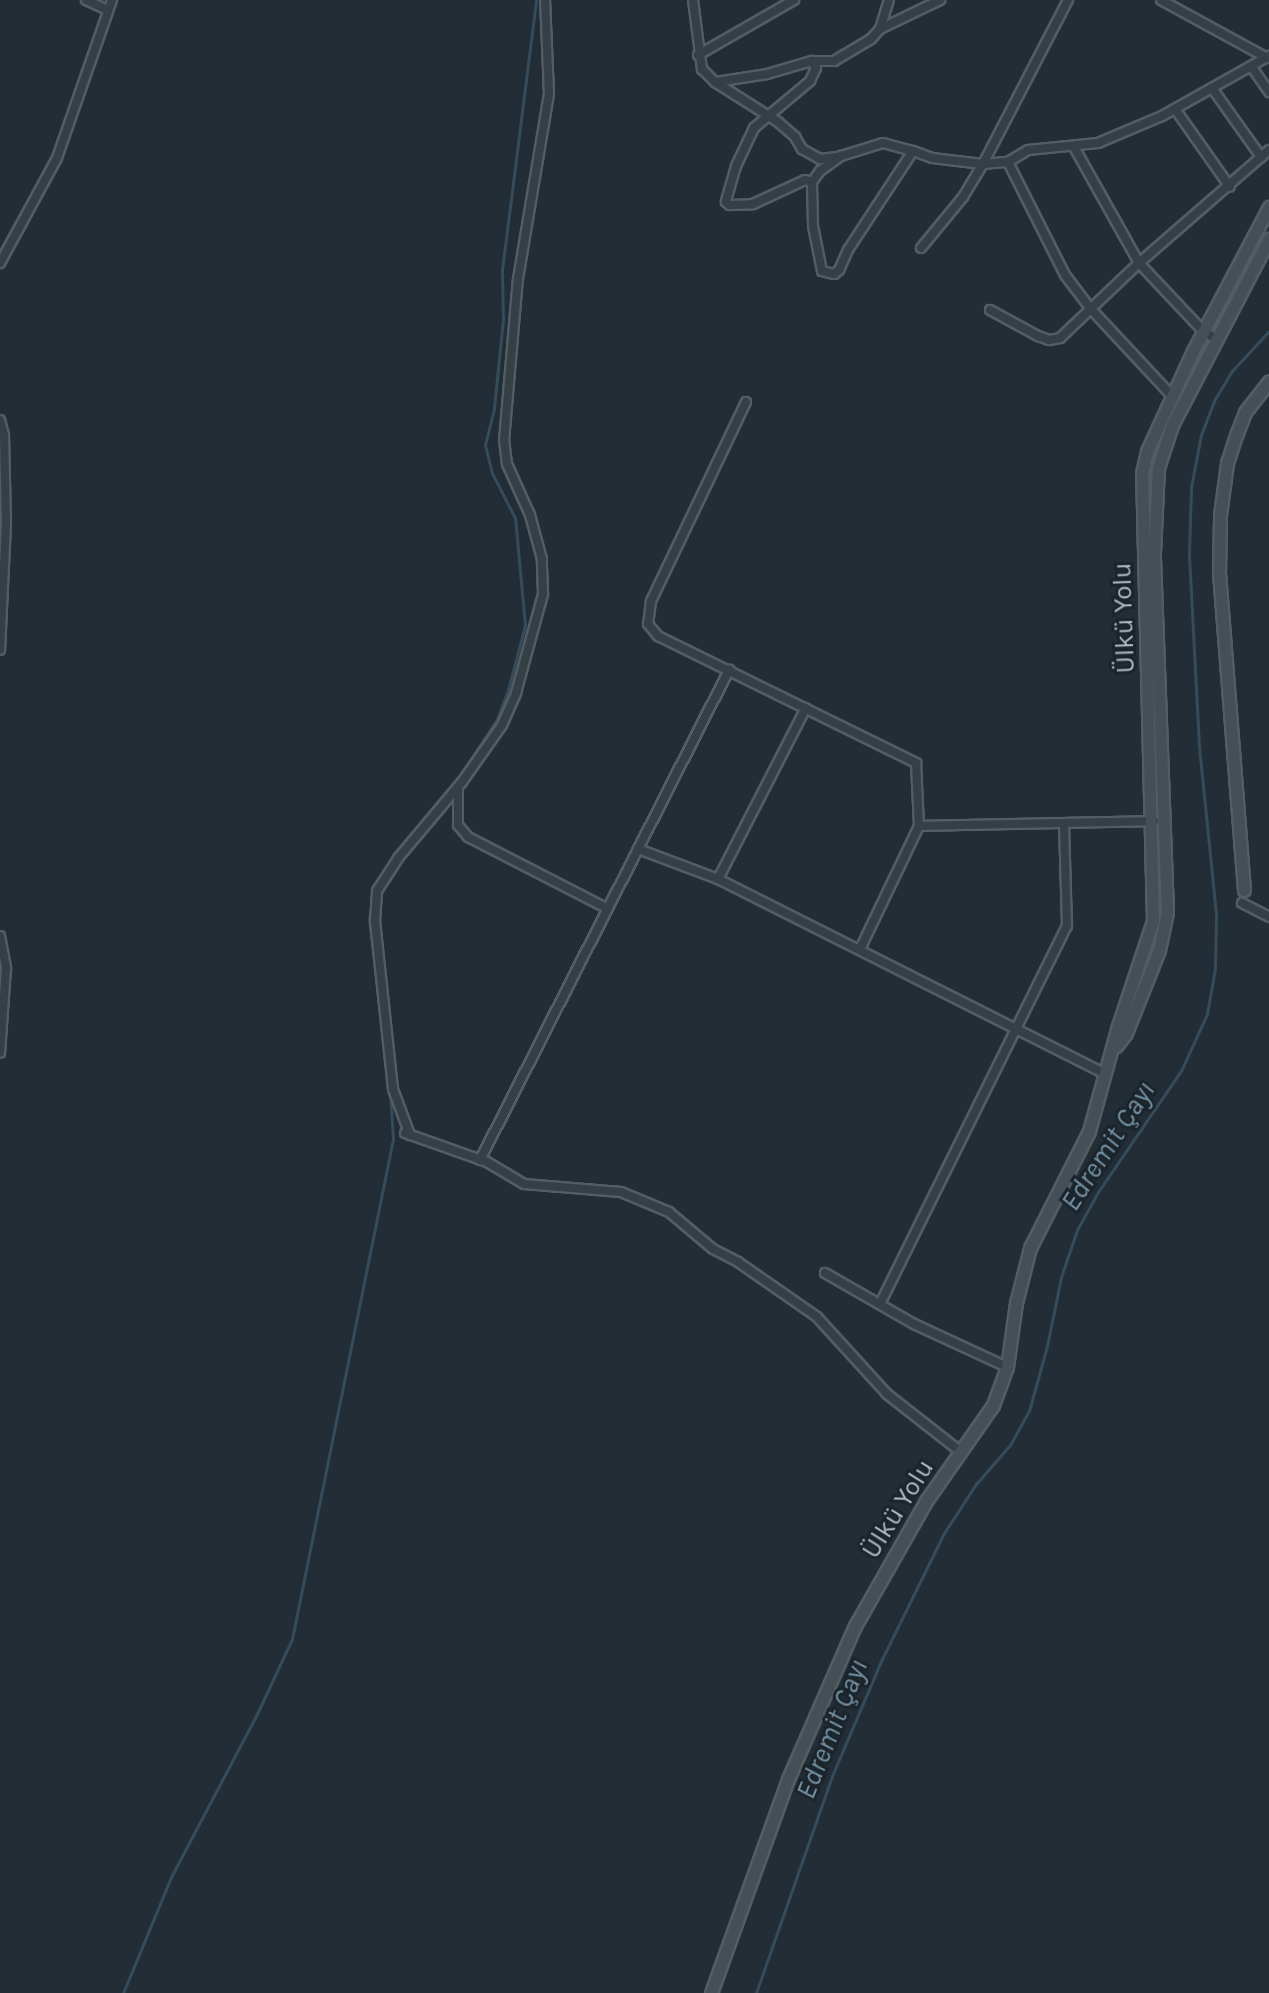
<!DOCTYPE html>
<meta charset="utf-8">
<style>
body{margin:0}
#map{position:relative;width:1269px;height:1993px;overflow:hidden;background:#222d35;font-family:Karla,sans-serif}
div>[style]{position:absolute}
.stream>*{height:3px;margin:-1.5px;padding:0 1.5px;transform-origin:1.5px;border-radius:1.5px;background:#374c5a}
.roads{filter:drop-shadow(2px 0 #535d63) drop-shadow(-2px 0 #535d63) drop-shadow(0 2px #535d63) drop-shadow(0 -2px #535d63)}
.street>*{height:8px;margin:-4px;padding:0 4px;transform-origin:4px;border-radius:4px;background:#353f46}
.secondary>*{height:11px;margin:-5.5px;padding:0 5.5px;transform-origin:5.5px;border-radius:5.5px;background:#444f58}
span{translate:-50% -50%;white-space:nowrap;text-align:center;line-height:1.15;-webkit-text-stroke:6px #1b242a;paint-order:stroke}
.street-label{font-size:26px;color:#b0bac2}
.water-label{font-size:28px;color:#7390a3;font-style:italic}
</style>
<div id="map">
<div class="stream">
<i style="left:405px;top:844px;width:82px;rotate:-50.9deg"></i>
<i style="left:457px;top:780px;width:73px;rotate:-56.7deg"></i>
<i style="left:497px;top:719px;width:31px;rotate:-69deg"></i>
<i style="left:508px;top:690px;width:67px;rotate:-75.3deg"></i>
<i style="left:525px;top:625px;width:107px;rotate:-95.3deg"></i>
<i style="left:515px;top:518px;width:51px;rotate:-117.1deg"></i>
<i style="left:492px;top:473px;width:29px;rotate:-104deg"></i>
<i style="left:485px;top:445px;width:38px;rotate:-76deg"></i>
<i style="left:494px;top:408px;width:89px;rotate:-84.2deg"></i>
<i style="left:503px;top:319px;width:49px;rotate:-91.2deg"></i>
<i style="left:502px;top:270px;width:272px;rotate:-82.8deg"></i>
<i style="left:376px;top:886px;width:24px;rotate:-57deg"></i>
<i style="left:374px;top:893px;width:26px;rotate:101deg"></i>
<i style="left:369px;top:919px;width:134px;rotate:83.1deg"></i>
<i style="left:123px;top:1993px;width:126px;rotate:-67.5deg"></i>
<i style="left:171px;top:1877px;width:180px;rotate:-62.2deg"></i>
<i style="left:255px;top:1718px;width:87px;rotate:-64.9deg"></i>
<i style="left:292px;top:1639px;width:510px;rotate:-78.58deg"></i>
<i style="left:393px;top:1139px;width:47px;rotate:-93.7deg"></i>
<i style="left:756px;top:1993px;width:230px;rotate:-70.7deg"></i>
<i style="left:832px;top:1776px;width:127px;rotate:-66.9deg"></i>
<i style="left:882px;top:1659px;width:140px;rotate:-63.8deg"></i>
<i style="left:944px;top:1533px;width:59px;rotate:-56.9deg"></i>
<i style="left:976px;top:1484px;width:52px;rotate:-48.9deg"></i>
<i style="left:1010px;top:1445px;width:39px;rotate:-61deg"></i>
<i style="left:1029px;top:1411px;width:67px;rotate:-74.5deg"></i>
<i style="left:1047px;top:1346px;width:70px;rotate:-78.5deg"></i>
<i style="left:1061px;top:1277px;width:50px;rotate:-71.2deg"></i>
<i style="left:1077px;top:1230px;width:43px;rotate:-61.1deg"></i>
<i style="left:1098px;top:1192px;width:147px;rotate:-55.6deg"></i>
<i style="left:1181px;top:1071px;width:63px;rotate:-65.5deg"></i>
<i style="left:1207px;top:1014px;width:47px;rotate:-80.1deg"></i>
<i style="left:1215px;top:968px;width:54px;rotate:-88.9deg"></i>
<i style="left:1216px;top:914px;width:169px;rotate:-95.8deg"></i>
<i style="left:1199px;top:746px;width:194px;rotate:-93deg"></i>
<i style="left:1189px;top:552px;width:65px;rotate:-88.2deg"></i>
<i style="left:1191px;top:487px;width:53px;rotate:-79.1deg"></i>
<i style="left:1201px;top:435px;width:39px;rotate:-69deg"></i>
<i style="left:1215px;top:399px;width:33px;rotate:-59deg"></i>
<i style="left:1232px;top:371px;width:54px;rotate:-47.2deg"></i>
</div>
<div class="roads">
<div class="street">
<i style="left:86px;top:0;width:23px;rotate:25deg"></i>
<i style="left:693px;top:0;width:70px;rotate:82.6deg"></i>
<i style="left:702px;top:69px;width:18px;rotate:45deg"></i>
<i style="left:715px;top:82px;width:75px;rotate:32.4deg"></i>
<i style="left:778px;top:122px;width:23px;rotate:41deg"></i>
<i style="left:795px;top:137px;width:14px;rotate:60deg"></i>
<i style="left:802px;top:149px;width:21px;rotate:29deg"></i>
<i style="left:820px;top:159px;width:17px;rotate:-7deg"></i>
<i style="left:1161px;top:0;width:121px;rotate:28.7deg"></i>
<i style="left:880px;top:29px;width:67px;rotate:-25.8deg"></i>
<i style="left:698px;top:55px;width:111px;rotate:-29.8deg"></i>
<i style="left:812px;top:61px;width:8px;rotate:60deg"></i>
<i style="left:816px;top:68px;width:14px;rotate:115deg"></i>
<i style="left:810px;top:81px;width:73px;rotate:140deg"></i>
<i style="left:754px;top:128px;width:42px;rotate:115.3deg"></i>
<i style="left:736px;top:166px;width:37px;rotate:106deg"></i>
<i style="left:726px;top:202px;width:5px;rotate:37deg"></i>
<i style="left:730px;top:205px;width:23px;rotate:-2deg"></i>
<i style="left:753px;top:204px;width:57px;rotate:-24.8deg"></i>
<i style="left:805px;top:180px;width:7px;rotate:16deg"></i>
<i style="left:1251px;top:66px;width:32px;rotate:55deg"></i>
<i style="left:716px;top:82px;width:52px;rotate:-8.9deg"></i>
<i style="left:767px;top:74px;width:47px;rotate:-16.1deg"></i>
<i style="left:812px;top:61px;width:22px"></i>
<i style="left:834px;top:61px;width:43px;rotate:-30.7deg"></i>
<i style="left:871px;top:39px;width:13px;rotate:-48deg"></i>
<i style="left:880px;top:29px;width:30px;rotate:-73deg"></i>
<i style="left:1212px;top:88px;width:85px;rotate:54.6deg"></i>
<i style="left:1175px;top:109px;width:95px;rotate:54.8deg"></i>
<i style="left:1074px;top:147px;width:133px;rotate:60.7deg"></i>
<i style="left:1139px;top:263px;width:93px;rotate:46.7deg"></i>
<i style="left:1203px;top:331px;width:15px;rotate:32deg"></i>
<i style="left:913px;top:151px;width:118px;rotate:123.3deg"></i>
<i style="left:848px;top:250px;width:22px;rotate:114deg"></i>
<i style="left:839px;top:270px;width:6px;rotate:141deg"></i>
<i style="left:834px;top:274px;width:12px;rotate:-166deg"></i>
<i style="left:822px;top:271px;width:46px;rotate:-101.3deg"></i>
<i style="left:813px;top:226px;width:44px;rotate:-91.3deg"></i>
<i style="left:812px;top:182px;width:14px;rotate:-54deg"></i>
<i style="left:820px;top:171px;width:26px;rotate:-36deg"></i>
<i style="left:841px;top:156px;width:44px;rotate:-17.2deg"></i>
<i style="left:883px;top:143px;width:31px;rotate:15deg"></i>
<i style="left:913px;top:151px;width:20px;rotate:20deg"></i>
<i style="left:932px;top:158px;width:51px;rotate:6.7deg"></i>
<i style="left:983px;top:164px;width:25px;rotate:-5deg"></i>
<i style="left:1008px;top:162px;width:23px;rotate:-31deg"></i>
<i style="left:1028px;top:150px;width:70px;rotate:-5.7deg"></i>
<i style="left:1098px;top:143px;width:69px;rotate:-22.9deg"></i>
<i style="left:1162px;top:116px;width:123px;rotate:-29.3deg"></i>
<i style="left:1008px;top:162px;width:127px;rotate:63.2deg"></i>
<i style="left:1065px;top:275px;width:41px;rotate:52.9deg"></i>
<i style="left:1090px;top:308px;width:120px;rotate:47deg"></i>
<i style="left:921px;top:248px;width:66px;rotate:-50.5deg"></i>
<i style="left:963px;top:197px;width:39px;rotate:-59deg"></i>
<i style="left:983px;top:164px;width:185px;rotate:-62.6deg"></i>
<i style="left:0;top:263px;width:119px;rotate:-61.5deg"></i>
<i style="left:57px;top:158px;width:167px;rotate:-70.8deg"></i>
<i style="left:990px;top:310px;width:55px;rotate:28.4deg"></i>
<i style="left:1038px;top:336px;width:12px;rotate:20deg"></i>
<i style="left:1049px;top:340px;width:11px;rotate:-10deg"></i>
<i style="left:1060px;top:338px;width:109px;rotate:-43.5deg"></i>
<i style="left:1139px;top:263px;width:172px;rotate:-41deg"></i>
<i style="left:746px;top:402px;width:221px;rotate:115.5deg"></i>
<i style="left:651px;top:601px;width:23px;rotate:97deg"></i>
<i style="left:648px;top:624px;width:16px;rotate:50deg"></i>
<i style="left:658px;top:636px;width:288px;rotate:26.2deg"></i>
<i style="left:916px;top:763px;width:63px;rotate:87.3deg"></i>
<i style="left:919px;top:826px;width:136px;rotate:115.6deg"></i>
<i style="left:0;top:420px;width:16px;rotate:75deg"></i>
<i style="left:4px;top:435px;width:89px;rotate:88.7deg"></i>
<i style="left:6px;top:524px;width:126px;rotate:92.7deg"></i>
<i style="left:458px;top:788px;width:37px;rotate:90deg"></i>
<i style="left:458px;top:825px;width:16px;rotate:50deg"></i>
<i style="left:468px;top:837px;width:157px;rotate:27.2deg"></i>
<i style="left:919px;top:826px;width:235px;rotate:-1.2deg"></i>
<i style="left:638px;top:849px;width:85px;rotate:20.6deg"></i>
<i style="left:718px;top:879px;width:433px;rotate:26.7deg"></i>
<i style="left:718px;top:879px;width:192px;rotate:-62.8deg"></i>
<i style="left:1242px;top:903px;width:30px;rotate:27deg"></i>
<i style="left:0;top:936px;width:33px;rotate:79deg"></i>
<i style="left:6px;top:968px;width:85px;rotate:94deg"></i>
<i style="left:405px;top:1133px;width:87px;rotate:19.5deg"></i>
<i style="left:487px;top:1162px;width:43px;rotate:30.7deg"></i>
<i style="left:524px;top:1184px;width:97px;rotate:4.7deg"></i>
<i style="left:621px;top:1192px;width:52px;rotate:22.6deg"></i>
<i style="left:669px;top:1212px;width:57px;rotate:40.1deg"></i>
<i style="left:713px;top:1249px;width:28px;rotate:27deg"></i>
<i style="left:738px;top:1262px;width:96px;rotate:34.8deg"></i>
<i style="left:817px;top:1317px;width:104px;rotate:47.7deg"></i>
<i style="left:887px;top:1394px;width:94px;rotate:38.1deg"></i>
<i style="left:410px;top:1135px;width:49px;rotate:-110.3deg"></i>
<i style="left:393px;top:1089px;width:169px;rotate:-96.1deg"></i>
<i style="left:375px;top:921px;width:30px;rotate:-86deg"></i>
<i style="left:377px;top:891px;width:40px;rotate:-57.1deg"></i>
<i style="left:399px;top:857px;width:98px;rotate:-50deg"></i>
<i style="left:462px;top:782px;width:70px;rotate:-54.9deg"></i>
<i style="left:502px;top:725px;width:35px;rotate:-66deg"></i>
<i style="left:516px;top:693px;width:103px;rotate:-74.7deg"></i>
<i style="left:543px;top:594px;width:35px;rotate:-92deg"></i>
<i style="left:542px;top:559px;width:46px;rotate:-105.3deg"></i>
<i style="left:530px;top:515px;width:56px;rotate:-114.3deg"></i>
<i style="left:507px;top:464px;width:23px;rotate:-97deg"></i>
<i style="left:504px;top:441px;width:163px;rotate:-85.1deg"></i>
<i style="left:518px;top:279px;width:188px;rotate:-80.5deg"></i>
<i style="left:549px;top:94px;width:94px;rotate:-92.4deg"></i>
<i style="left:480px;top:1160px;width:550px;rotate:-63.06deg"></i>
<i style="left:825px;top:1273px;width:103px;rotate:29.8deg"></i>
<i style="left:914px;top:1324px;width:102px;rotate:24.8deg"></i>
<i style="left:880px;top:1304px;width:422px;rotate:-63.7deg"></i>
<i style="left:1067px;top:926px;width:102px;rotate:-91.7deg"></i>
</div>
<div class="secondary">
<i style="left:1244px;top:890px;width:316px;rotate:-94.5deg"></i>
<i style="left:1219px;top:575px;width:60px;rotate:-89deg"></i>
<i style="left:1220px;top:515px;width:52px;rotate:-82.3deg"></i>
<i style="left:1227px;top:463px;width:32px;rotate:-72deg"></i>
<i style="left:1237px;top:433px;width:22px;rotate:-69deg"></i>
<i style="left:1245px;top:412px;width:39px;rotate:-52deg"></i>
<i style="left:1116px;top:1046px;width:16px;rotate:-52deg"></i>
<i style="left:1126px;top:1033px;width:89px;rotate:-68.3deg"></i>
<i style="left:1159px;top:950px;width:39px;rotate:-78deg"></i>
<i style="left:1167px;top:912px;width:359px;rotate:-92.1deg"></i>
<i style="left:1154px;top:553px;width:85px;rotate:-87.3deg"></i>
<i style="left:1158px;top:468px;width:45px;rotate:-72deg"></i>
<i style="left:1172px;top:425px;width:210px;rotate:-62.5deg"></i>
<i style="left:711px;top:1993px;width:227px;rotate:-70.2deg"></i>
<i style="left:788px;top:1779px;width:167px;rotate:-66.4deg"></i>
<i style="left:855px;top:1626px;width:144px;rotate:-60.4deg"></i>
<i style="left:926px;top:1501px;width:117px;rotate:-55.1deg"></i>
<i style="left:993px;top:1405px;width:40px;rotate:-69.8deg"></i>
<i style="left:1007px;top:1367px;width:65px;rotate:-82deg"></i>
<i style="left:1016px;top:1303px;width:57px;rotate:-75.7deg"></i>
<i style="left:1030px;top:1248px;width:131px;rotate:-63.2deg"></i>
<i style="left:1089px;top:1131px;width:106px;rotate:-74.6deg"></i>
<i style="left:1117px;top:1029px;width:114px;rotate:-71.6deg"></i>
<i style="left:1153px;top:921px;width:448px;rotate:-91.4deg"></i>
<i style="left:1142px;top:473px;width:23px;rotate:-77deg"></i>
<i style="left:1147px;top:451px;width:110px;rotate:-65.3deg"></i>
<i style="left:1193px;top:351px;width:163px;rotate:-62.2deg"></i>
</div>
</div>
<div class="street-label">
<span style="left:1124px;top:618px;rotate:-92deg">Ülkü Yolu</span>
<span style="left:898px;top:1509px;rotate:-58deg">Ülkü Yolu</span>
</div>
<div class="water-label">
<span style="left:1108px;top:1146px;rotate:-57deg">Edremit Çayı</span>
<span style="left:832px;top:1729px;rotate:-68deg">Edremit Çayı</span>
</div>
</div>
